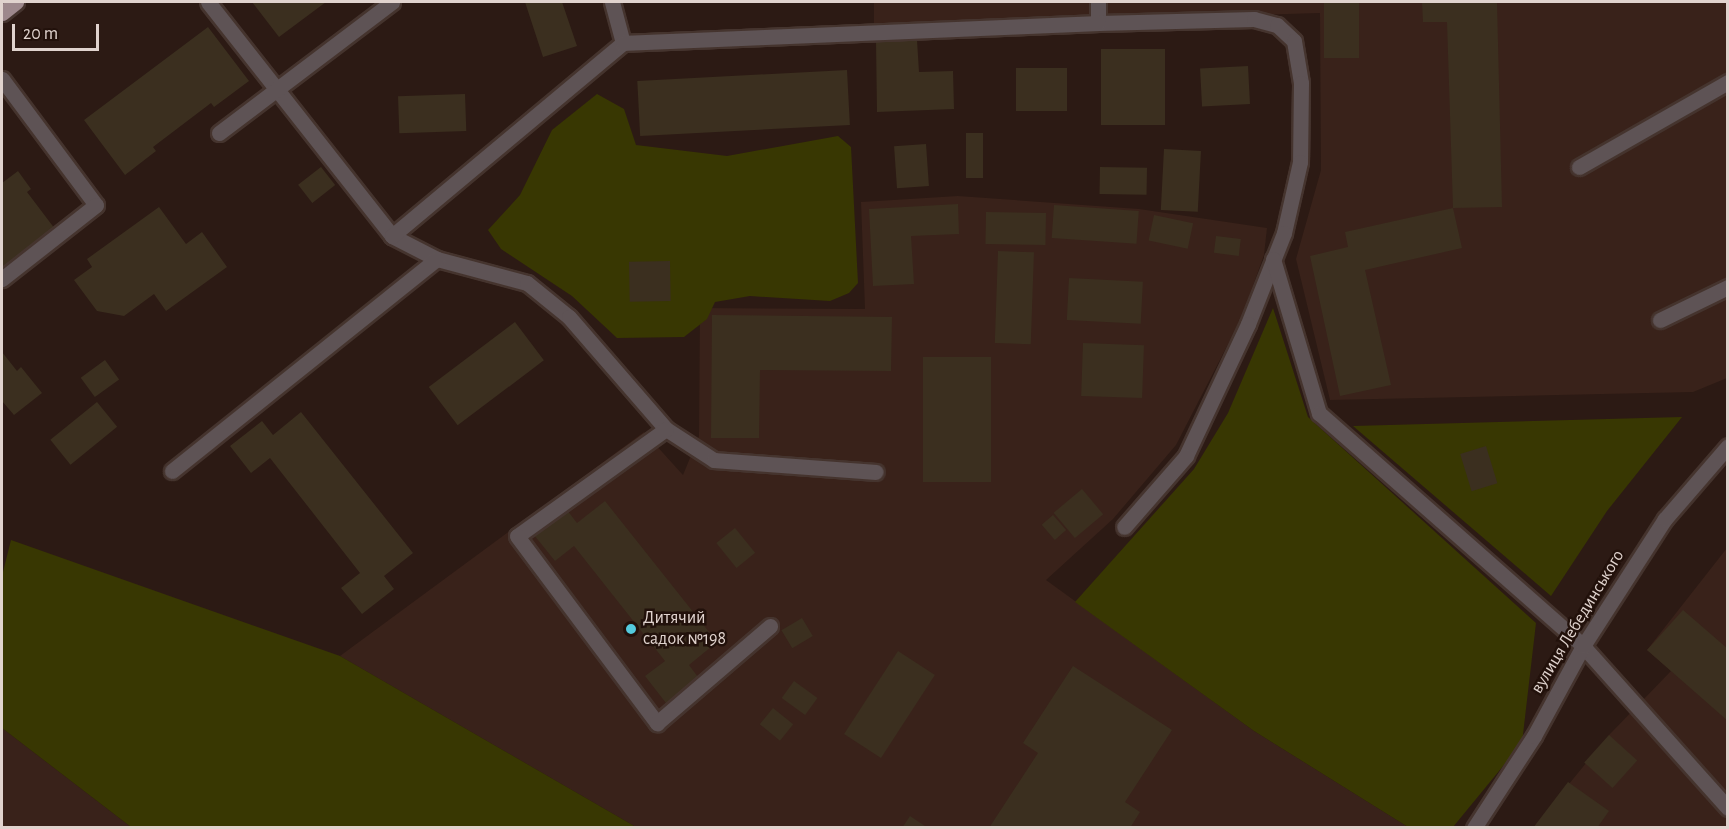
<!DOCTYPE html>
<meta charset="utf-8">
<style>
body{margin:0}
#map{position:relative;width:1729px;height:829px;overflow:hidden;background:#2c1a14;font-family:"Alegreya Sans",sans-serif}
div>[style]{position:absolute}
.built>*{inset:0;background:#39221a}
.green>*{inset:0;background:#383702}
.building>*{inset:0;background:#3b2f1f;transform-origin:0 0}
.roads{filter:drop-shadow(2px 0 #45342e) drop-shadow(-2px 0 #45342e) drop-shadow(0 2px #45342e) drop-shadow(0 -2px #45342e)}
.service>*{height:15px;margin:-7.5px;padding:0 7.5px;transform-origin:7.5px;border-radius:7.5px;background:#5e5355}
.minor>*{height:15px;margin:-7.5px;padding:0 7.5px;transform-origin:7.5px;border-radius:7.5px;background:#5e5355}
.primary>*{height:15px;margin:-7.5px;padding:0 7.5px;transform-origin:7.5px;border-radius:7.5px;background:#9d888c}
.dots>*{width:16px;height:16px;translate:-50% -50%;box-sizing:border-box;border:3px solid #22110b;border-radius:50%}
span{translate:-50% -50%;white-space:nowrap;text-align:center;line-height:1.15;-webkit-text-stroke:5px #22110b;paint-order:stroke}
.poi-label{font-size:18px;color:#e0d3ce}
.left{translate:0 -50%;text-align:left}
.street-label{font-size:18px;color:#e0d3ce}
.frame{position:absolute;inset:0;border:3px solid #e0d3ce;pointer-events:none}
.scale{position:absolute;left:12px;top:24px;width:87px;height:27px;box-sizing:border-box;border:3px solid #e0d3ce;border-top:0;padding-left:8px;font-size:18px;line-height:21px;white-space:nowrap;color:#e0d3ce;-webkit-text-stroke:4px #22110b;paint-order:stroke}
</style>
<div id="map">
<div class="built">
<i style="clip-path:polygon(874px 2px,1727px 2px,1727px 378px,1693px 392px,1330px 400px,1296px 259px,1321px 170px,1320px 13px,874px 26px)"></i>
<i style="clip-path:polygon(958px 196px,1139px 209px,1267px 228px,1264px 255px,1241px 319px,1176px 445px,1113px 519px,1046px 580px,1254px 731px,1408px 827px,636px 827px,340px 656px,644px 432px,683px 475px,699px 436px,700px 308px,865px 309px,861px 202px)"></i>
<i style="clip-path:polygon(1727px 548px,1727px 827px,1533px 828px,1609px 735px,1671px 671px,1647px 650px)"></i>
<i style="clip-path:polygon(2px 728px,131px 827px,2px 827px)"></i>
</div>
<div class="green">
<i style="clip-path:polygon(597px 94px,624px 109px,636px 145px,727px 156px,838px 136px,851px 147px,858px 283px,849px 293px,830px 301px,750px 296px,715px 302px,707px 319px,684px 337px,617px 338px,572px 296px,501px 249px,488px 230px,520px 195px,552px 130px)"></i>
<i style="clip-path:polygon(1273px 308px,1308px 417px,1536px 623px,1522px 743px,1453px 827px,1408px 827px,1254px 731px,1075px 602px,1194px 469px,1228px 413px)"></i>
<i style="clip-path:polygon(1682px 417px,1607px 511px,1551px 596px,1353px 426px)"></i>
<i style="clip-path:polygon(11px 540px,340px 656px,636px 827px,131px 827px,2px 728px,2px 576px)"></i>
</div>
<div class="building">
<i style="clip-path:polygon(252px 2px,326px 2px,279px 37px)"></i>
<i style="clip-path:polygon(525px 2px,562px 2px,577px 46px,543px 57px)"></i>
<i style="left:1324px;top:2px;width:35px;height:56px"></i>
<i style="clip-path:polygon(1422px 2px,1497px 2px,1502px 207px,1453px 208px,1447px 22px,1423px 22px)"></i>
<i style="clip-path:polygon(208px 27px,249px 81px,214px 107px,211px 103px,153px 147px,156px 151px,125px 175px,84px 120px)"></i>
<i style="clip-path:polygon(917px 40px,919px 72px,953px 71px,954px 109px,877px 112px,876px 41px)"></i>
<i style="left:1101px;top:49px;width:64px;height:76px"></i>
<i style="left:1248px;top:66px;width:38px;height:48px;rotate:87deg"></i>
<i style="left:1016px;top:68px;width:51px;height:43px"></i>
<i style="left:847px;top:70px;width:55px;height:210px;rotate:87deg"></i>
<i style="left:465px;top:94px;width:37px;height:67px;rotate:88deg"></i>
<i style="left:966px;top:133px;width:17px;height:45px"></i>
<i style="left:926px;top:144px;width:42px;height:32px;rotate:86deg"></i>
<i style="left:1164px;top:149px;width:37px;height:61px;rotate:3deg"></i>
<i style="left:321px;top:167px;width:23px;height:29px;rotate:52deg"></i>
<i style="left:1100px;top:167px;width:47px;height:27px;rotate:1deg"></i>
<i style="clip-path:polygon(18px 171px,31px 189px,27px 192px,55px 229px,2px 270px,2px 183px)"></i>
<i style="clip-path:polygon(958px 204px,959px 234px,911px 236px,914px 284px,873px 286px,869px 209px)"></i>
<i style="left:1054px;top:205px;width:85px;height:33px;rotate:4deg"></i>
<i style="clip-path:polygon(159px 207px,186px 244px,202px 232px,227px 267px,166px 311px,154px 294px,124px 316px,97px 311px,74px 280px,92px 267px,87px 259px)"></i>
<i style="clip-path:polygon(1453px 208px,1462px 248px,1365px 270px,1391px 385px,1340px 396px,1310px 256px,1348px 247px,1345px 232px)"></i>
<i style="left:986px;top:212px;width:60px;height:32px;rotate:1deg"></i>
<i style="left:1154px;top:215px;width:40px;height:26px;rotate:12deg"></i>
<i style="left:1216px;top:236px;width:25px;height:17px;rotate:7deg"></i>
<i style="left:998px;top:251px;width:36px;height:92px;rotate:2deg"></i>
<i style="left:670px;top:261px;width:40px;height:41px;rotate:89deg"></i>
<i style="left:1069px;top:278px;width:74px;height:42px;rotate:3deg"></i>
<i style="clip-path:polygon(712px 315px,892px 317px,891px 371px,760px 370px,759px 438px,711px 438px)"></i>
<i style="left:515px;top:322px;width:48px;height:108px;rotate:53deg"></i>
<i style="left:1083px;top:343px;width:61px;height:53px;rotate:2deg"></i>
<i style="clip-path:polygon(2px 352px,17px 371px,21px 367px,42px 393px,14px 415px,2px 401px)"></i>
<i style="left:923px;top:357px;width:68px;height:125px"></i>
<i style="left:105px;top:360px;width:24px;height:30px;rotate:54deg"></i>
<i style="left:97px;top:402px;width:32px;height:60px;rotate:51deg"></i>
<i style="clip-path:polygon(301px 412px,413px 553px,384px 576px,394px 589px,362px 614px,341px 588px,360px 573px,270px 458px,251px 473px,230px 446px,262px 421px,273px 435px)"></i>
<i style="left:1486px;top:446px;width:39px;height:27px;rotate:73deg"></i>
<i style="left:1082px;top:489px;width:33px;height:37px;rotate:50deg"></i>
<i style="clip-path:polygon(605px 501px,717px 642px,689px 665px,698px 677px,666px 703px,645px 676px,665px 661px,574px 546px,555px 561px,534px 535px,567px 510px,577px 523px)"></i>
<i style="left:1053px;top:515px;width:20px;height:15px;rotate:49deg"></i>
<i style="left:735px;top:528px;width:32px;height:24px;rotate:51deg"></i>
<i style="clip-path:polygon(1683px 610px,1728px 649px,1728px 721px,1647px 650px)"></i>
<i style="left:802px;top:618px;width:21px;height:24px;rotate:59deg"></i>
<i style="left:898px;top:651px;width:44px;height:99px;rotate:33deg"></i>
<i style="clip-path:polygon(1073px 666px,1172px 730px,1125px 802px,1140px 812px,1130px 828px,989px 828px,1038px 753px,1023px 743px)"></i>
<i style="left:794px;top:681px;width:29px;height:21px;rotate:36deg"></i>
<i style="left:773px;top:708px;width:26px;height:21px;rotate:39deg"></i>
<i style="left:1609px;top:735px;width:38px;height:37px;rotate:42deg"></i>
<i style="clip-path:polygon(1568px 782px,1609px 811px,1597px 828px,1533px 828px)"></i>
<i style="clip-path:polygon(910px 816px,928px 828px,902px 828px)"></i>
</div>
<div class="roads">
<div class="service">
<i style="left:208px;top:2px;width:298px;rotate:51.8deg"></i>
<i style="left:392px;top:236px;width:51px;rotate:27.1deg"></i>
<i style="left:437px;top:259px;width:93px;rotate:14.9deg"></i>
<i style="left:527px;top:283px;width:54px;rotate:39deg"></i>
<i style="left:569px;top:317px;width:148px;rotate:49.1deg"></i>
<i style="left:666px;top:429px;width:57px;rotate:32.9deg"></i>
<i style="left:714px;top:460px;width:162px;rotate:4.2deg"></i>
<i style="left:612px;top:2px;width:42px;rotate:75deg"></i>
<i style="left:1098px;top:2px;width:21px;rotate:90deg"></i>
<i style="left:1098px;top:23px;width:156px;rotate:-1.5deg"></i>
<i style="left:1254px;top:19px;width:24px;rotate:15deg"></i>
<i style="left:1277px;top:25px;width:23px;rotate:43deg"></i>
<i style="left:1294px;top:41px;width:43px;rotate:80.5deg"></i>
<i style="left:1301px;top:83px;width:79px;rotate:90.7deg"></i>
<i style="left:1300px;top:162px;width:73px;rotate:102.7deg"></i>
<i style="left:1284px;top:233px;width:98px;rotate:111.6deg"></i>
<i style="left:1248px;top:324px;width:146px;rotate:115.2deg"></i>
<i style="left:1186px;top:456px;width:94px;rotate:131.1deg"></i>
<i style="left:2px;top:79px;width:157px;rotate:53.3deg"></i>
<i style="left:96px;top:205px;width:120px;rotate:141.8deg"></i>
<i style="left:219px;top:133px;width:217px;rotate:-37.1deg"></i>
<i style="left:1579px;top:167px;width:172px;rotate:-29.7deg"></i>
<i style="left:392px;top:236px;width:301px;rotate:-39.9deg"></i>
<i style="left:623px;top:43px;width:475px;rotate:-2.4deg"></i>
<i style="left:1273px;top:259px;width:161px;rotate:73.4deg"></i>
<i style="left:1319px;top:413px;width:352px;rotate:41.4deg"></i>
<i style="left:1583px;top:646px;width:217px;rotate:48.2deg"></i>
<i style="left:1660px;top:320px;width:76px;rotate:-25.9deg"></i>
<i style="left:666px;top:429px;width:183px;rotate:144.3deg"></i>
<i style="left:517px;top:536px;width:234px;rotate:53.2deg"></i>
<i style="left:657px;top:723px;width:149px;rotate:-40.6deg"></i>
<i style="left:172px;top:471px;width:339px;rotate:-38.7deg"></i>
</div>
<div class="minor">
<i style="left:1474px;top:828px;width:110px;rotate:-56.9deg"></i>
<i style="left:1534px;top:736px;width:102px;rotate:-61.4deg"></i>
<i style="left:1583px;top:646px;width:151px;rotate:-57.2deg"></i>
<i style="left:1665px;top:519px;width:96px;rotate:-49.2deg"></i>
</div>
<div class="primary">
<i style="left:2px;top:13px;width:18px;rotate:-38deg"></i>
</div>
</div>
<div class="dots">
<i style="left:631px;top:629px;background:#54cade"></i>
</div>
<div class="poi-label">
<span class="left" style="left:643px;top:629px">Дитячий<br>садок №198</span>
</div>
<div class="street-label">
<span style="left:1578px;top:622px;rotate:-59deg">вулиця Лебединського</span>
</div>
<div class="frame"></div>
<div class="scale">20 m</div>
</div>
